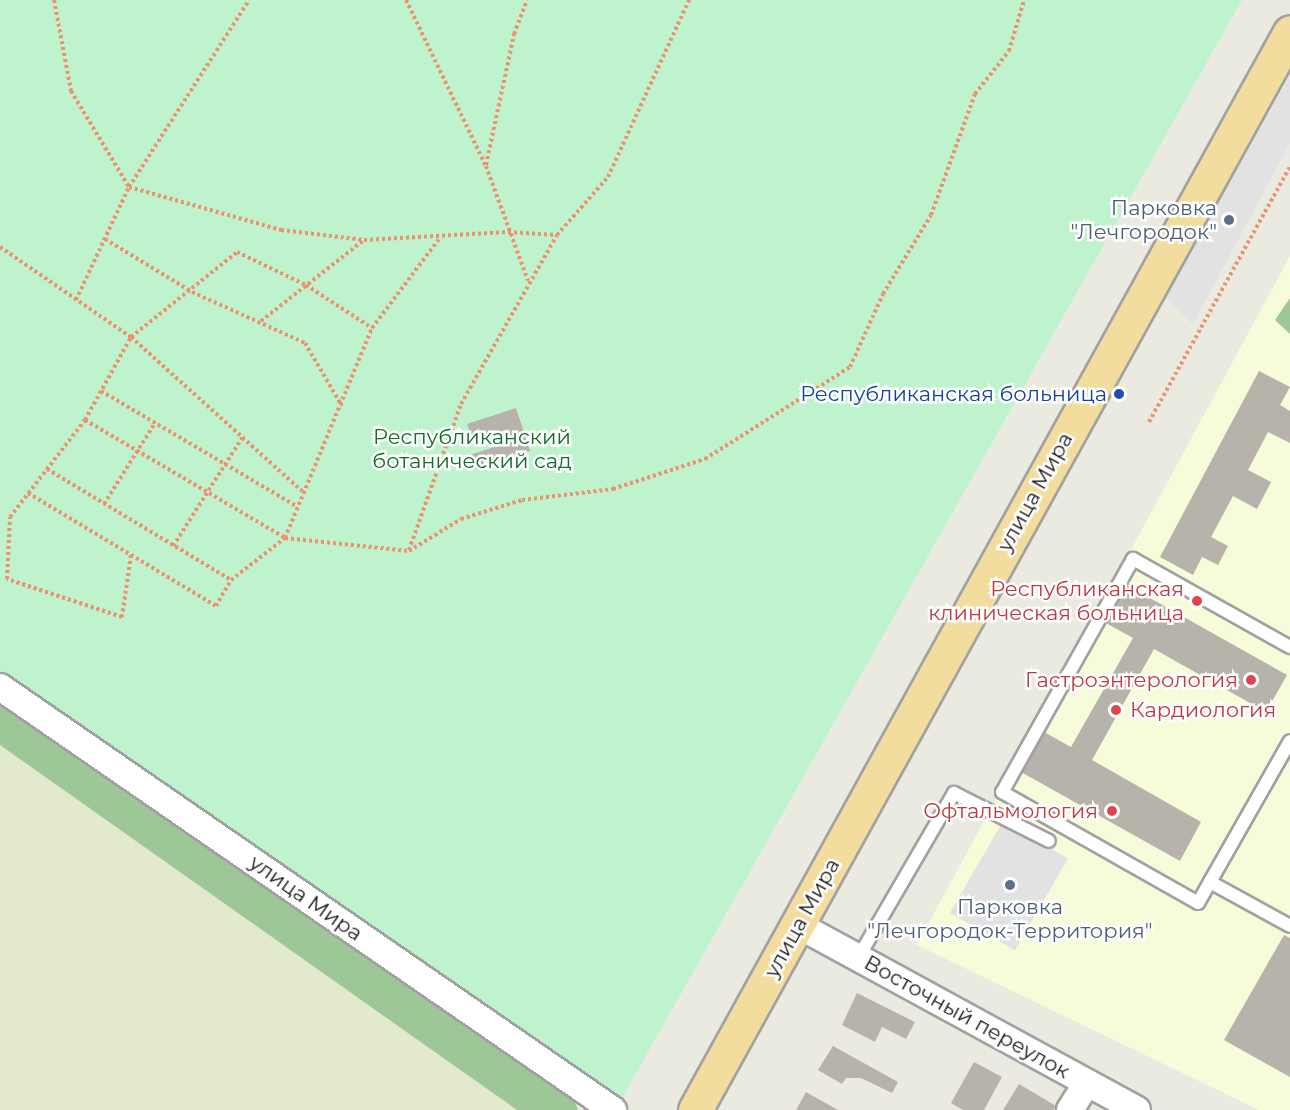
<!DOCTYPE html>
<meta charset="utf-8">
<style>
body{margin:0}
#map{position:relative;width:1290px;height:1110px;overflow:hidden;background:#ebeae1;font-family:Montserrat,sans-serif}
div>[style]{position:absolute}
.education>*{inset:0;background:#f6fcd9}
.farmland>*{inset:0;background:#e2e9cd}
.forest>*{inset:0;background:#9ec798}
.park>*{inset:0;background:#bff3cd}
.parking>*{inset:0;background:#e2e2e2;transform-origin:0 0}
.building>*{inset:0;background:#b7b2aa}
.path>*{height:4px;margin-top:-2px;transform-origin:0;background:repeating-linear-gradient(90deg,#ed9270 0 3px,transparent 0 6px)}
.roads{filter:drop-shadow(2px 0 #a1a1a1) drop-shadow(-2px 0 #a1a1a1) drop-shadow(0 2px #a1a1a1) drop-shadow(0 -2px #a1a1a1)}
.service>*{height:12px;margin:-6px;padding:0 6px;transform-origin:6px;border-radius:6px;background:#fff}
.minor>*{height:26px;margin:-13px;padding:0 13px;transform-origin:13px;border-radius:13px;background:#fff}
.primary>*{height:33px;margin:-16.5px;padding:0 16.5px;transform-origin:16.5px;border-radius:16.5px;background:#f3dd9e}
.dots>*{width:16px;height:16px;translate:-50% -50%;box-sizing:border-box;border:3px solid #fff;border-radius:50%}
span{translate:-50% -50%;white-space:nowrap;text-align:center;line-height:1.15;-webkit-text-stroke:5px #fff;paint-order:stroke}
.service-label{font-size:21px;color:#4e5e75}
.right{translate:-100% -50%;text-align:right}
.transit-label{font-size:21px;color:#164399}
.park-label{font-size:21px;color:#146d2b}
.street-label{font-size:21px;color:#1a1a1a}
.health-label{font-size:21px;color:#be3a42}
.left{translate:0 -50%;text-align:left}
</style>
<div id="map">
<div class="education">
<i style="clip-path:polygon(1290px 256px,1290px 1110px,1259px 1110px,917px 945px)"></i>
</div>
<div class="farmland">
<i style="clip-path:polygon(0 745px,339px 984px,517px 1110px,0 1110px)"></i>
</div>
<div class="forest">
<i style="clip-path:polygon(1290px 298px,1290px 334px,1275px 320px)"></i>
<i style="clip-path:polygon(0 703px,573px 1097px,578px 1110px,517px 1110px,0 745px)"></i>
</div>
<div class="park">
<i style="clip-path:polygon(0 0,1242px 0,621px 1100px,0 670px)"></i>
</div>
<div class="parking">
<i style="clip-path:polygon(1290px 76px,1290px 143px,1193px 324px,1165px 297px)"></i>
<i style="left:1003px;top:821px;width:75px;height:106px;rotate:30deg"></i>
</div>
<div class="building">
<i style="clip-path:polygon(1259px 371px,1290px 387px,1280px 405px,1290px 411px,1290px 443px,1268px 432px,1248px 470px,1271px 482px,1257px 509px,1233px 496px,1211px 537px,1228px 546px,1218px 565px,1202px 557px,1193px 575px,1160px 557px)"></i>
<i style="clip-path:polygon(516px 408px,530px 451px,474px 469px,470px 455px,512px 441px,508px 429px,473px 441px,467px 424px)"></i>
<i style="clip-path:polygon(1125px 584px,1287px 675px,1266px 712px,1154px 649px,1092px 760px,1201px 822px,1180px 861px,1021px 772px,1044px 732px,1071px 747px,1133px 638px,1104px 622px)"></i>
<i style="clip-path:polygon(1284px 935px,1290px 938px,1290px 1077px,1224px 1040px)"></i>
<i style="clip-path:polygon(857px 993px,915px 1022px,906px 1039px,882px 1027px,875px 1042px,842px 1025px)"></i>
<i style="clip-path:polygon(833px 1046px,898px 1082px,892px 1093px,861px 1078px,846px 1078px,842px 1084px,818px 1070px)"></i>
<i style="clip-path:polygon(974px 1062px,1002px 1077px,984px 1110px,963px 1110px,951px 1103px)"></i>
<i style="clip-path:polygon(1019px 1084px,1056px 1106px,1054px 1110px,1003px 1110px)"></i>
<i style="clip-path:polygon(806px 1092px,838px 1110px,796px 1110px)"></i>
</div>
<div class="path">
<i style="left:54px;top:0;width:93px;rotate:79.4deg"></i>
<i style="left:71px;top:91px;width:112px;rotate:58.9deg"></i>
<i style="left:129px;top:187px;width:158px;rotate:15.8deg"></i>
<i style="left:281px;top:230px;width:84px;rotate:6.9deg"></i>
<i style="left:364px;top:240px;width:144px;rotate:-3.2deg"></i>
<i style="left:508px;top:232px;width:49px;rotate:3.5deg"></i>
<i style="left:406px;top:0;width:184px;rotate:64.3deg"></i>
<i style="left:486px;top:166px;width:122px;rotate:69.9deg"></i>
<i style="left:486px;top:165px;width:134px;rotate:-77.9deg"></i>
<i style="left:514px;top:34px;width:36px;rotate:-69deg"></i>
<i style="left:105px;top:239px;width:102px;rotate:31.3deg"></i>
<i style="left:192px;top:292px;width:124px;rotate:24.3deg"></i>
<i style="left:305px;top:343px;width:73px;rotate:59.6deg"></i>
<i style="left:0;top:247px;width:159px;rotate:34.5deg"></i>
<i style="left:131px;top:337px;width:230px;rotate:42deg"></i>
<i style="left:76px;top:300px;width:125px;rotate:-64.9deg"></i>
<i style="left:129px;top:187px;width:222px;rotate:-57.3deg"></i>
<i style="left:261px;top:321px;width:131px;rotate:-38.2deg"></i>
<i style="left:101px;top:391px;width:226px;rotate:30.5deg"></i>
<i style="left:85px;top:420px;width:232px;rotate:30.5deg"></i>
<i style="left:285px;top:538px;width:125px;rotate:6deg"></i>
<i style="left:409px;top:551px;width:61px;rotate:-31.6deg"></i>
<i style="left:461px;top:519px;width:64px;rotate:-17.3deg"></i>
<i style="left:522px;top:500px;width:92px;rotate:-6.9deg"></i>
<i style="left:613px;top:489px;width:97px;rotate:-18.1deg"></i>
<i style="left:705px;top:459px;width:172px;rotate:-32.4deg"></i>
<i style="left:850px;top:367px;width:80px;rotate:-65.7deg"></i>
<i style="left:883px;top:294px;width:92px;rotate:-58.7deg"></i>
<i style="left:931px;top:215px;width:129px;rotate:-70deg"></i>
<i style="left:975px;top:94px;width:55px;rotate:-51.7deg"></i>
<i style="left:1009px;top:51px;width:53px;rotate:-73.6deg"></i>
<i style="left:1149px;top:422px;width:291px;rotate:-61.1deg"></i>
<i style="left:47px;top:469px;width:215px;rotate:31.1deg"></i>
<i style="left:28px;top:493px;width:219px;rotate:31deg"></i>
<i style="left:216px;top:606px;width:30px;rotate:-60deg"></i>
<i style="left:231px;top:580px;width:68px;rotate:-37.9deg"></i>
<i style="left:285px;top:538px;width:227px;rotate:-67.5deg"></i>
<i style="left:372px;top:328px;width:111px;rotate:-53deg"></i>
<i style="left:104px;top:504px;width:96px;rotate:-57.8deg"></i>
<i style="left:173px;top:546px;width:132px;rotate:-57.4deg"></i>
<i style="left:409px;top:550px;width:155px;rotate:-70.4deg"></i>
<i style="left:461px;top:404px;width:194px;rotate:-60.4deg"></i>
<i style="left:557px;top:235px;width:77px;rotate:-48.7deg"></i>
<i style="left:608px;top:177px;width:195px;rotate:-65.4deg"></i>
<i style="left:131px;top:555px;width:63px;rotate:98.3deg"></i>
<i style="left:122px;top:617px;width:121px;rotate:-161.7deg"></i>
<i style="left:7px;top:579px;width:62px;rotate:-87.2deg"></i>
<i style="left:10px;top:517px;width:123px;rotate:-52.3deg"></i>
<i style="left:85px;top:420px;width:95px;rotate:-61deg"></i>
<i style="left:131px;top:337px;width:136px;rotate:-38.7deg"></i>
<i style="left:237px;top:252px;width:76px;rotate:25.6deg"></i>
<i style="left:306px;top:285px;width:79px;rotate:33.1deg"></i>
</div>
<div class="roads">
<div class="service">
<i style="left:1290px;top:647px;width:180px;rotate:-150.7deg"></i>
<i style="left:1133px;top:559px;width:267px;rotate:119.3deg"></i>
<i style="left:1002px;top:792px;width:225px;rotate:29.5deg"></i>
<i style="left:1198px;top:903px;width:186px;rotate:-60.4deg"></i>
<i style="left:1210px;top:882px;width:91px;rotate:28.8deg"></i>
<i style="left:858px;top:958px;width:191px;rotate:-59.8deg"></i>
<i style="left:954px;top:793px;width:106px;rotate:26.8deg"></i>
</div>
<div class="minor">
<i style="left:0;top:687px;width:745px;rotate:34.61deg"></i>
<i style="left:798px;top:925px;width:386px;rotate:28.6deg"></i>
<i style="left:1070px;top:1110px;width:32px;rotate:-58deg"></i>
</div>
<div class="primary">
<i style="left:695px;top:1110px;width:1231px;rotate:-61.1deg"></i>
</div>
</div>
<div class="dots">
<i style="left:1229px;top:220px;background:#5c6f8a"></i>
<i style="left:1119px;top:394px;background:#1a4fb4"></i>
<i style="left:1197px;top:601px;background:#e0444e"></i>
<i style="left:1251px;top:680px;background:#e0444e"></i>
<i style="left:1116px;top:710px;background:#e0444e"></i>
<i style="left:1112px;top:811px;background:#e0444e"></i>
<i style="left:1010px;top:885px;background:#5c6f8a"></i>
</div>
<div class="service-label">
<span class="right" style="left:1217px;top:220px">Парковка<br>"Лечгородок"</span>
<span style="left:1010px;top:919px">Парковка<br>"Лечгородок-Территория"</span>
</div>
<div class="transit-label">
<span class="right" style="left:1107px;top:394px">Республиканская больница</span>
</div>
<div class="park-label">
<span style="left:472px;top:449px">Республиканский<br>ботанический сад</span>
</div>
<div class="street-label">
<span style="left:1035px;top:492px;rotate:-61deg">улица Мира</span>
<span style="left:306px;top:898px;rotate:35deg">улица Мира</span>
<span style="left:802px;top:918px;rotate:-61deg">улица Мира</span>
<span style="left:967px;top:1017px;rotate:29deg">Восточный переулок</span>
</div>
<div class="health-label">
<span class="right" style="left:1184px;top:601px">Республиканская<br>клиническая больница</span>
<span class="right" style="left:1238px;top:680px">Гастроэнтерология</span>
<span class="left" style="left:1130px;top:710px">Кардиология</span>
<span class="right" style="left:1098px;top:811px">Офтальмология</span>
</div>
</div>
